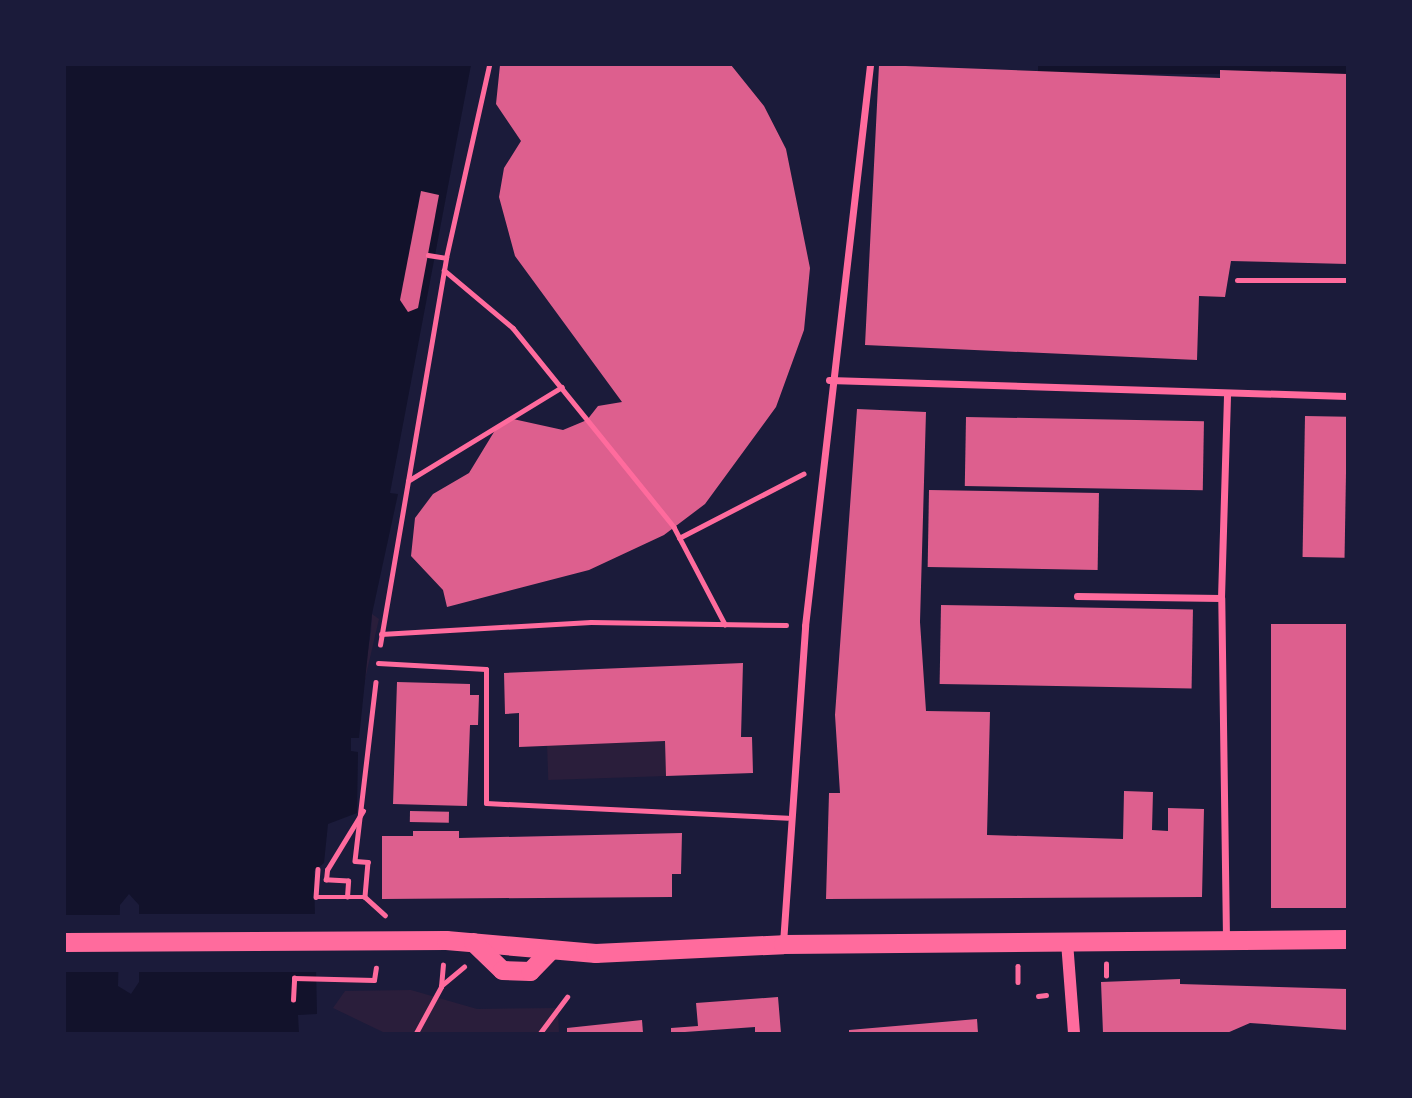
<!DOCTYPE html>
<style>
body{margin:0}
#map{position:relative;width:1412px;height:1098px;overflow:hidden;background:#1b1b3a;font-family:Karla,sans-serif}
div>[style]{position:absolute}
.green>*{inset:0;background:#2a1e3b;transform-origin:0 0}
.water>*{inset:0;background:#12122b;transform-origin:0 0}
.pier>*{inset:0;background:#1b1b3a;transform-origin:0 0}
.building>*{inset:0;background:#dd5f8e;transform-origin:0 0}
.path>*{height:4.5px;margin:-2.25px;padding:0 2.25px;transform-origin:2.25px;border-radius:2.25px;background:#ff6b9d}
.service>*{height:5px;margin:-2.5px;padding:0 2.5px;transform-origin:2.5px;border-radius:2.5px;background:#ff6b9d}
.minor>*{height:7px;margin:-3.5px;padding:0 3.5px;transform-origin:3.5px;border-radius:3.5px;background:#ff6b9d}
.tertiary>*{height:12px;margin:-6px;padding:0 6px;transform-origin:6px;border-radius:6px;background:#ff6b9d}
.trunk>*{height:19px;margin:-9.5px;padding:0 9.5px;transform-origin:9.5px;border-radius:9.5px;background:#ff6b9d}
span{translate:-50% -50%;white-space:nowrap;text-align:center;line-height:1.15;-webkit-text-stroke:5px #1b1b3a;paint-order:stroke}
.frame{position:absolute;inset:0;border:66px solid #1b1b3a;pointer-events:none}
</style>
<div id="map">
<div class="green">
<i style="clip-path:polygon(372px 614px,379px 619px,359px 705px,371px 632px)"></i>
<i style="left:665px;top:741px;width:35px;height:118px;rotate:88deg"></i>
<i style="clip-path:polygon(411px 990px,477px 1009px,558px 1008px,559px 1033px,385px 1033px,333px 1008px,345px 991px)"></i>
</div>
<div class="water">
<i style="clip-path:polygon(evenodd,65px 65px,471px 65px,390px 493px,398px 494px,372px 614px,359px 738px,351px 738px,351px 751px,358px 752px,357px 813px,328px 824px,324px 863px,314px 871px,317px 1014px,298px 1015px,299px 1033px,65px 1033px,65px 65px,129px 894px,139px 905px,139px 982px,131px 994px,118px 986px,120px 905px,129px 894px)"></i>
<i style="left:1038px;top:65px;width:309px;height:9px"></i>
</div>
<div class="pier">
<i style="left:135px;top:914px;width:183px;height:58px"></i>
<i style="left:65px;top:915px;width:58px;height:57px"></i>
</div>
<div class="building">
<i style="clip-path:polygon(500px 65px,731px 65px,764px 106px,786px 149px,810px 268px,804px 330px,776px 407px,705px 504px,664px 535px,589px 570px,447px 607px,443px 590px,411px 556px,415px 518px,433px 494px,469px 473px,497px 427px,513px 419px,563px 430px,587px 420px,598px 406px,622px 402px,515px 256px,499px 197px,504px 168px,521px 141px,496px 104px)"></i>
<i style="clip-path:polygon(879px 65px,1220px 78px,1220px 70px,1347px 74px,1347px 264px,1231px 261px,1225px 297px,1199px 296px,1197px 360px,865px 345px)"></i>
<i style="clip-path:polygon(421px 191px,439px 195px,418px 308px,408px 312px,400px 300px)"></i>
<i style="clip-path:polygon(857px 409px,926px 412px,920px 622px,926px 711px,990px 712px,987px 835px,1123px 839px,1124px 791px,1153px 792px,1152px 830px,1168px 831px,1168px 808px,1204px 809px,1202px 897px,826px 899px,829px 793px,840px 793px,835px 715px)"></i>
<i style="left:1305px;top:416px;width:42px;height:141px;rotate:1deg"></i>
<i style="left:966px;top:417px;width:238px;height:69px;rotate:1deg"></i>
<i style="left:929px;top:490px;width:170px;height:77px;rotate:1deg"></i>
<i style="left:941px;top:605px;width:252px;height:79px;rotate:1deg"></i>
<i style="left:1271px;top:624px;width:76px;height:284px"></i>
<i style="clip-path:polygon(743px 663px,741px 737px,752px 737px,753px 773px,666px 776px,665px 741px,519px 747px,519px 713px,505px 714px,504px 673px)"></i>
<i style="clip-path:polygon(397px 682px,470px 684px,470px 695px,479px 695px,478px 725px,470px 725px,467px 806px,393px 804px)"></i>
<i style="left:410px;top:811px;width:39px;height:11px;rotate:1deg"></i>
<i style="clip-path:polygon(413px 831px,459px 831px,459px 838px,682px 833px,681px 874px,672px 874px,672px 897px,382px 899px,382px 836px,413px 836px)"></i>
<i style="clip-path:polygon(1180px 979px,1180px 984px,1347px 989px,1347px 1030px,1250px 1023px,1227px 1033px,1103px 1033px,1101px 982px)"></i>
<i style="clip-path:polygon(778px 997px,781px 1033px,755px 1033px,755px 1027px,671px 1033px,671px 1028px,698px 1026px,696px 1003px)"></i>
<i style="clip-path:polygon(977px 1019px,978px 1033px,849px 1033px,849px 1030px)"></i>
<i style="clip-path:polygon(642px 1020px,643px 1033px,567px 1033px,567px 1028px)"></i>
</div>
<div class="path">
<i style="left:428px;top:255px;width:18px;rotate:9deg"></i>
<i style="left:444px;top:270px;width:90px;rotate:40deg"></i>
<i style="left:513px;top:328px;width:256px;rotate:51deg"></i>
<i style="left:674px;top:527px;width:110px;rotate:62.3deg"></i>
<i style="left:408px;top:481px;width:180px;rotate:-31.4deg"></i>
<i style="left:679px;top:538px;width:140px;rotate:-27.3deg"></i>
<i style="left:381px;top:634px;width:210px;rotate:-3.3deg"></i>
<i style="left:591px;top:622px;width:195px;rotate:0.9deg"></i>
<i style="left:380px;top:645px;width:393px;rotate:-80.3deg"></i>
<i style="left:446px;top:258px;width:198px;rotate:-77.4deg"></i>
<i style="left:376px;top:682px;width:180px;rotate:96.7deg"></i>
<i style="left:355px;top:861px;width:13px;rotate:4deg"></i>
<i style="left:368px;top:862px;width:35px;rotate:95deg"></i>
<i style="left:365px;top:897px;width:27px;rotate:42deg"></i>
<i style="left:318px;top:869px;width:28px;rotate:94deg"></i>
<i style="left:316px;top:897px;width:49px"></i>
<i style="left:347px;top:897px;width:16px;rotate:-86deg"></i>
<i style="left:348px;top:881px;width:22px;rotate:-177deg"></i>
<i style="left:326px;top:880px;width:10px;rotate:-84deg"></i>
<i style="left:327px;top:870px;width:69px;rotate:-58.6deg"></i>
<i style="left:1018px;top:966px;width:16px;rotate:90deg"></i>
<i style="left:1106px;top:976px;width:12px;rotate:-90deg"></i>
<i style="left:441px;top:986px;width:30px;rotate:-40deg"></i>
<i style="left:1038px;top:996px;width:8px;rotate:-7deg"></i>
<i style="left:293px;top:1000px;width:22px;rotate:-87deg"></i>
<i style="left:294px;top:978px;width:80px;rotate:1.4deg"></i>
<i style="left:374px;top:980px;width:12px;rotate:-81deg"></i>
<i style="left:416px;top:1033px;width:52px;rotate:-61.5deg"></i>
<i style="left:441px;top:987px;width:22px;rotate:-85deg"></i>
<i style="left:540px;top:1033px;width:45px;rotate:-53.1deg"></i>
</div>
<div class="service">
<i style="left:1237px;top:280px;width:110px"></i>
<i style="left:378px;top:663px;width:108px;rotate:3.2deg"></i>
<i style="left:486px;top:669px;width:134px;rotate:90deg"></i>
<i style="left:486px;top:803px;width:302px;rotate:2.8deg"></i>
</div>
<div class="minor">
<i style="left:829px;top:380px;width:518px;rotate:1.77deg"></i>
<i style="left:1077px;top:596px;width:144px;rotate:0.8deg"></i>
<i style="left:1226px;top:938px;width:340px;rotate:-90.8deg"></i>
<i style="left:1221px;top:598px;width:205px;rotate:-88.3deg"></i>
<i style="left:783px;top:943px;width:318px;rotate:-86deg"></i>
<i style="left:805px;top:626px;width:565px;rotate:-83.39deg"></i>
</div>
<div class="tertiary">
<i style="left:1067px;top:942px;width:91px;rotate:85.6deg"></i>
</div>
<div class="trunk">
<i style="left:65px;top:942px;width:381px;rotate:-0.3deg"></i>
<i style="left:446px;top:940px;width:150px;rotate:5deg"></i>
<i style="left:595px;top:953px;width:188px;rotate:-2.7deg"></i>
<i style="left:783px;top:944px;width:564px;rotate:-0.51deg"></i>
<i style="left:473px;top:942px;width:40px;rotate:44deg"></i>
<i style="left:502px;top:970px;width:28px;rotate:2deg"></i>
<i style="left:530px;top:971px;width:28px;rotate:-46deg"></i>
</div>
<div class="frame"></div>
</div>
